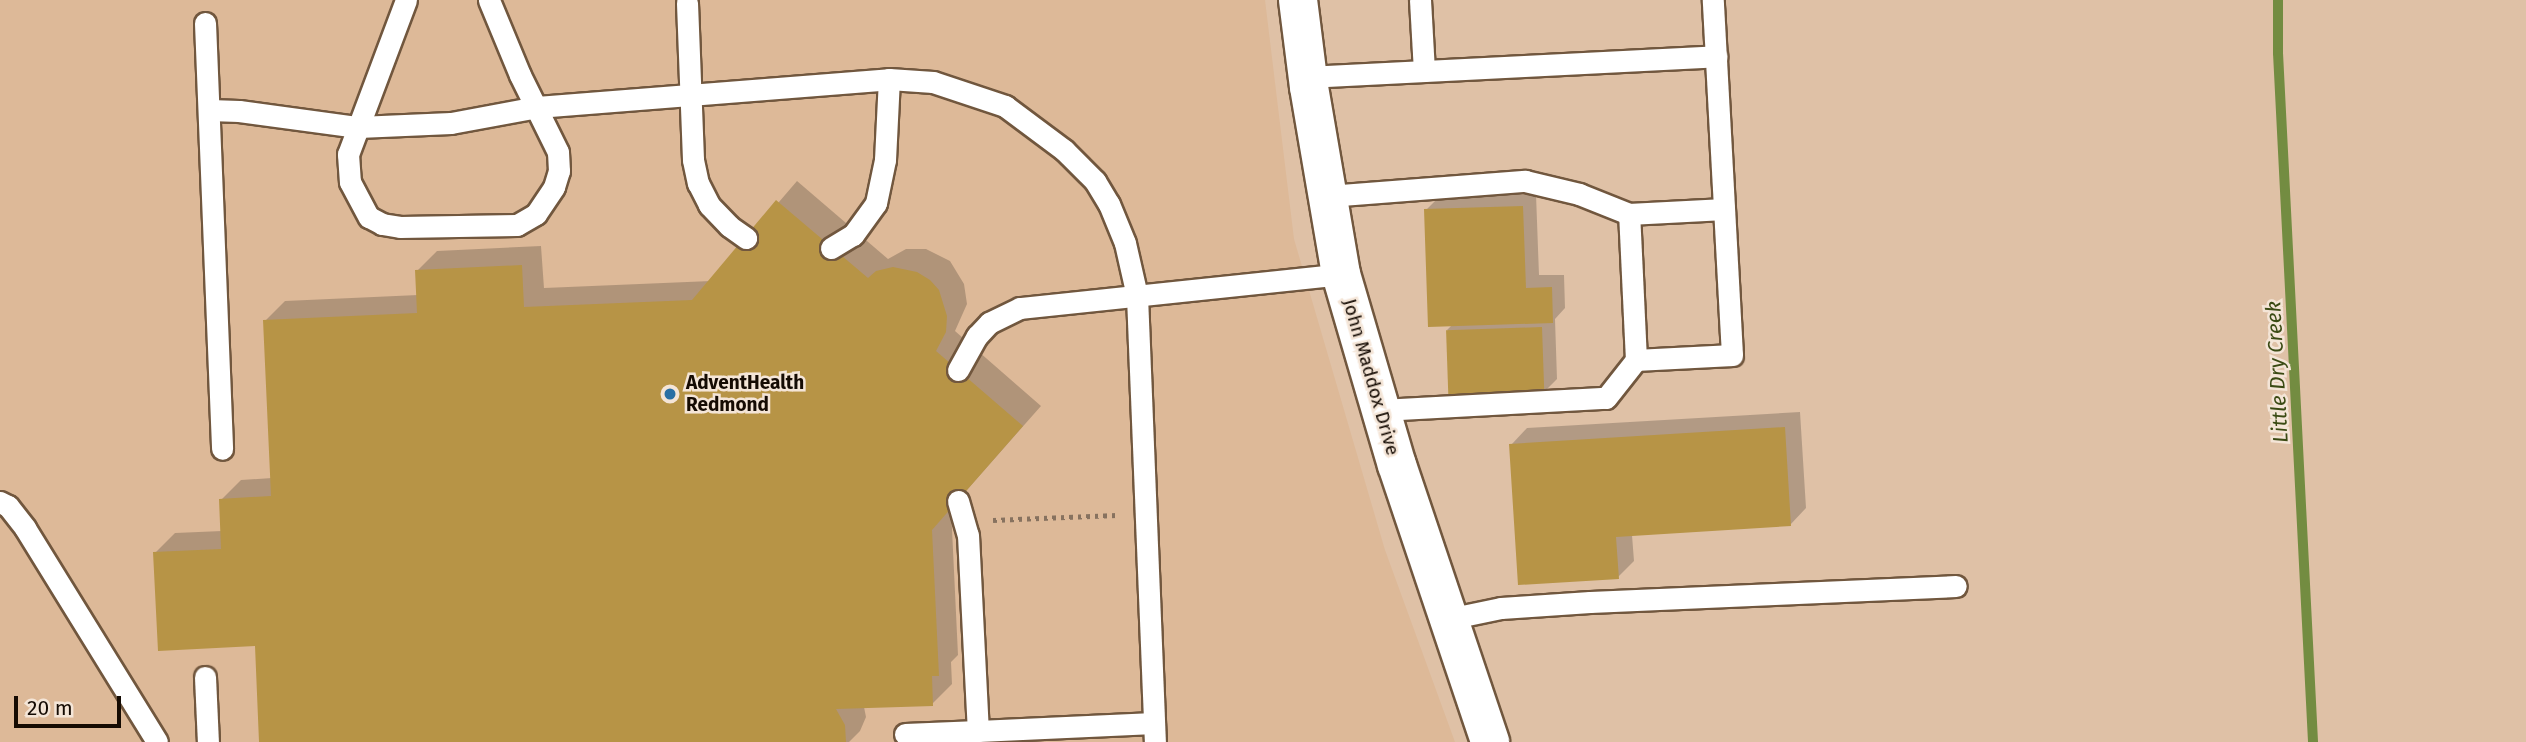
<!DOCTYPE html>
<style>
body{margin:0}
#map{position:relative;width:2526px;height:742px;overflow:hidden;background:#dfc1a6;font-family:"Fira Sans",sans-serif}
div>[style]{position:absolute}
.built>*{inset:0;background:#ddb998}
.shadow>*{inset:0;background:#0003}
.stream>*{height:10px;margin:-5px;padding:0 5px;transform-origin:5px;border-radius:5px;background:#738c41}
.building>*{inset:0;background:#b79446;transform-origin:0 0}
.path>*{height:4.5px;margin-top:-2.25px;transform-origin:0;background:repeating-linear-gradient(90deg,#87725f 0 3.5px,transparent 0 8.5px)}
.roads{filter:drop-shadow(2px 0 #71573e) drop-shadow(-2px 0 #71573e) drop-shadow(0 2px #71573e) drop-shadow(0 -2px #71573e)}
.service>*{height:21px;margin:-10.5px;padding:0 10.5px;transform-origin:10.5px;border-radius:10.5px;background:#fff}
.minor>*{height:38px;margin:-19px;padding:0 19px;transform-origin:19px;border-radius:19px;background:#fff}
.dots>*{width:19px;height:19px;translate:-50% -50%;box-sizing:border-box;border:4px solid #f4e5d7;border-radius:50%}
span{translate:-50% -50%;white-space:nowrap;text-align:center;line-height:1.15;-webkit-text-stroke:5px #f4e5d7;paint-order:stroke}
.street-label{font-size:19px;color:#150b03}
.poi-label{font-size:19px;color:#150b03;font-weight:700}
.left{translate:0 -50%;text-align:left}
.water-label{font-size:21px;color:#3a4a13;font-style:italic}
.scale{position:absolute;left:14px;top:696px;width:107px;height:32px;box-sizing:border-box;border:4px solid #150b03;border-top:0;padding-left:9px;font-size:21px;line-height:24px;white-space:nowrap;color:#150b03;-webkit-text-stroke:5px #f4e5d7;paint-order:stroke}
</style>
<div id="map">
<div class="built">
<i style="clip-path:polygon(0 0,1265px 0,1294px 239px,1385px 550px,1455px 742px,0 742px)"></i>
</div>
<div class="shadow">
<i style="clip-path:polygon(797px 181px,888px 259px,906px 249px,926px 249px,950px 261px,964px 284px,967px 304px,955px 331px,1041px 406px,951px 508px,958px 655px,951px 662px,952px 684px,932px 704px,864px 707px,866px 717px,860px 731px,849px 742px,261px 742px,257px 644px,155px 553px,175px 533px,222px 531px,221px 500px,241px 480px,272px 478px,265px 321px,285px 301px,418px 295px,417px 271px,437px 251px,541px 246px,544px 288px,711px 281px)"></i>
<i style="clip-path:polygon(1536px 194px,1539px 275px,1564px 275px,1565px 308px,1555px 319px,1557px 379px,1543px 393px,1447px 330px,1453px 324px,1426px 210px,1439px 197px)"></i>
<i style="clip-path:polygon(1800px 412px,1806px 508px,1790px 525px,1632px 535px,1634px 561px,1618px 577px,1511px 445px,1527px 428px)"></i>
</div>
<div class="stream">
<i style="left:2278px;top:0;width:53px;rotate:90deg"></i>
<i style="left:2278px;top:53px;width:690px;rotate:87.09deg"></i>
</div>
<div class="building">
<i style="clip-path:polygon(776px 200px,868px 278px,876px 271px,893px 267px,917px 272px,930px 280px,939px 290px,947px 316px,946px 332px,936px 351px,1023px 426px,932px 530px,939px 676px,932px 676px,933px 706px,836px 709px,845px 725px,846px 742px,259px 742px,255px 646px,158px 651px,153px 552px,221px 549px,219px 499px,271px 496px,263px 320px,417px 313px,415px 270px,522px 265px,524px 307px,692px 300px)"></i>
<i style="clip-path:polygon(1523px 206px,1526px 288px,1552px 287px,1553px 323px,1428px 327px,1424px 209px)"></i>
<i style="left:1542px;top:327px;width:67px;height:96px;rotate:88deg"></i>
<i style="clip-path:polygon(1785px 427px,1791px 526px,1616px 537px,1619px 579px,1518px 585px,1509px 444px)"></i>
</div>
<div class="path">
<i style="left:993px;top:520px;width:124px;rotate:-2.3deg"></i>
</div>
<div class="roads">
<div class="service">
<i style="left:406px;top:0;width:165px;rotate:110.6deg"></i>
<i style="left:348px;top:154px;width:28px;rotate:86deg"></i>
<i style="left:350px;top:182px;width:40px;rotate:62deg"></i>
<i style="left:369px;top:217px;width:15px;rotate:28deg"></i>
<i style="left:382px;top:224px;width:18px;rotate:9deg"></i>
<i style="left:400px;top:227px;width:117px;rotate:-1deg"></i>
<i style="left:517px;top:225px;width:22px;rotate:-30deg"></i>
<i style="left:536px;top:214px;width:32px;rotate:-56deg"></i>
<i style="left:554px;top:187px;width:17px;rotate:-73deg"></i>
<i style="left:559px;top:171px;width:19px;rotate:-93deg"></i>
<i style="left:558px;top:152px;width:86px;rotate:-116.3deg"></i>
<i style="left:520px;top:75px;width:81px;rotate:-112.5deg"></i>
<i style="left:1420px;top:0;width:71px;rotate:86.8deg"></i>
<i style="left:687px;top:3px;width:157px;rotate:87.8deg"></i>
<i style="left:693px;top:160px;width:24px;rotate:78deg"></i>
<i style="left:698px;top:183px;width:25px;rotate:63deg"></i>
<i style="left:709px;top:205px;width:29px;rotate:46deg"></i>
<i style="left:729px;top:226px;width:21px;rotate:35deg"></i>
<i style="left:205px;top:23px;width:426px;rotate:87.7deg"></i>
<i style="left:1307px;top:77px;width:410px;rotate:-2.9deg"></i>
<i style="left:209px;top:110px;width:30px;rotate:2deg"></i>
<i style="left:239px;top:111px;width:120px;rotate:7.7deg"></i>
<i style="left:358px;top:127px;width:93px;rotate:-2.5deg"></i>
<i style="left:451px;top:123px;width:87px;rotate:-10.5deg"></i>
<i style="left:537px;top:107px;width:353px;rotate:-4.5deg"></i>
<i style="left:889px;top:79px;width:44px;rotate:3.9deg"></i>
<i style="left:933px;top:82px;width:76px;rotate:18.4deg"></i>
<i style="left:1005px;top:106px;width:74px;rotate:36.7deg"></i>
<i style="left:1064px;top:150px;width:44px;rotate:45deg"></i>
<i style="left:1095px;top:181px;width:27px;rotate:59deg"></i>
<i style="left:1109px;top:204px;width:42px;rotate:67.7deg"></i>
<i style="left:1125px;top:243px;width:54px;rotate:77.2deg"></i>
<i style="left:1137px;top:296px;width:446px;rotate:87.7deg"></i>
<i style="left:1328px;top:196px;width:198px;rotate:-4.4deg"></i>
<i style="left:1525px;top:181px;width:56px;rotate:13.5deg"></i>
<i style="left:1579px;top:194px;width:54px;rotate:21.8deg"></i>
<i style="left:831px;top:248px;width:26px;rotate:-31deg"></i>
<i style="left:853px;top:235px;width:39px;rotate:-54deg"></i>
<i style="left:876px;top:203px;width:44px;rotate:-78.2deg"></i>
<i style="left:885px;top:160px;width:81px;rotate:-87.2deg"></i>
<i style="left:1636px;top:360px;width:96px;rotate:-3deg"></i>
<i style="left:1732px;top:355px;width:356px;rotate:-93.1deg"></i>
<i style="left:958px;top:370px;width:39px;rotate:-61deg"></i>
<i style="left:977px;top:336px;width:18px;rotate:-47deg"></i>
<i style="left:989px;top:323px;width:34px;rotate:-26deg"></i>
<i style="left:1020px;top:308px;width:323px;rotate:-6deg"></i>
<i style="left:1381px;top:410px;width:225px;rotate:-3.1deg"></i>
<i style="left:1606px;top:398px;width:48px;rotate:-51.7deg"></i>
<i style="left:1636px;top:360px;width:146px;rotate:-92.7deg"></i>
<i style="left:1629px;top:214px;width:95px;rotate:-3deg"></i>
<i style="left:958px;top:501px;width:35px;rotate:74deg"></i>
<i style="left:968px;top:535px;width:196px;rotate:87.1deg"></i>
<i style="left:978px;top:731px;width:176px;rotate:-2.6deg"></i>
<i style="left:0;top:502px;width:9px;rotate:27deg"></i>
<i style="left:8px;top:506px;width:28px;rotate:52deg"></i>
<i style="left:25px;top:528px;width:251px;rotate:58.3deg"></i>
<i style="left:1448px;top:619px;width:54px;rotate:-11.7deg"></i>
<i style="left:1501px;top:608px;width:89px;rotate:-3.9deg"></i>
<i style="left:1590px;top:602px;width:366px;rotate:-2.5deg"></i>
<i style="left:205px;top:677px;width:65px;rotate:87.4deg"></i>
<i style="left:905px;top:734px;width:73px;rotate:-2.4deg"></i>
</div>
<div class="minor">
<i style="left:1298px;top:0;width:88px;rotate:82.8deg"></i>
<i style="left:1309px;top:87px;width:190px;rotate:80.3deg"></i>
<i style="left:1341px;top:274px;width:199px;rotate:73.7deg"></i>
<i style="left:1397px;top:465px;width:292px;rotate:71.4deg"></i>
</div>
</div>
<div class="dots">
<i style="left:670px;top:394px;background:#296fa4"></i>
</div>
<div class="street-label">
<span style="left:1371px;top:377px;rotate:74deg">John Maddox Drive</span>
</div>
<div class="poi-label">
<span class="left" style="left:686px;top:394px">AdventHealth<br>Redmond</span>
</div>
<div class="water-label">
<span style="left:2277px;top:372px;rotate:-93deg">Little Dry Creek</span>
</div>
<div class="scale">20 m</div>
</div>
